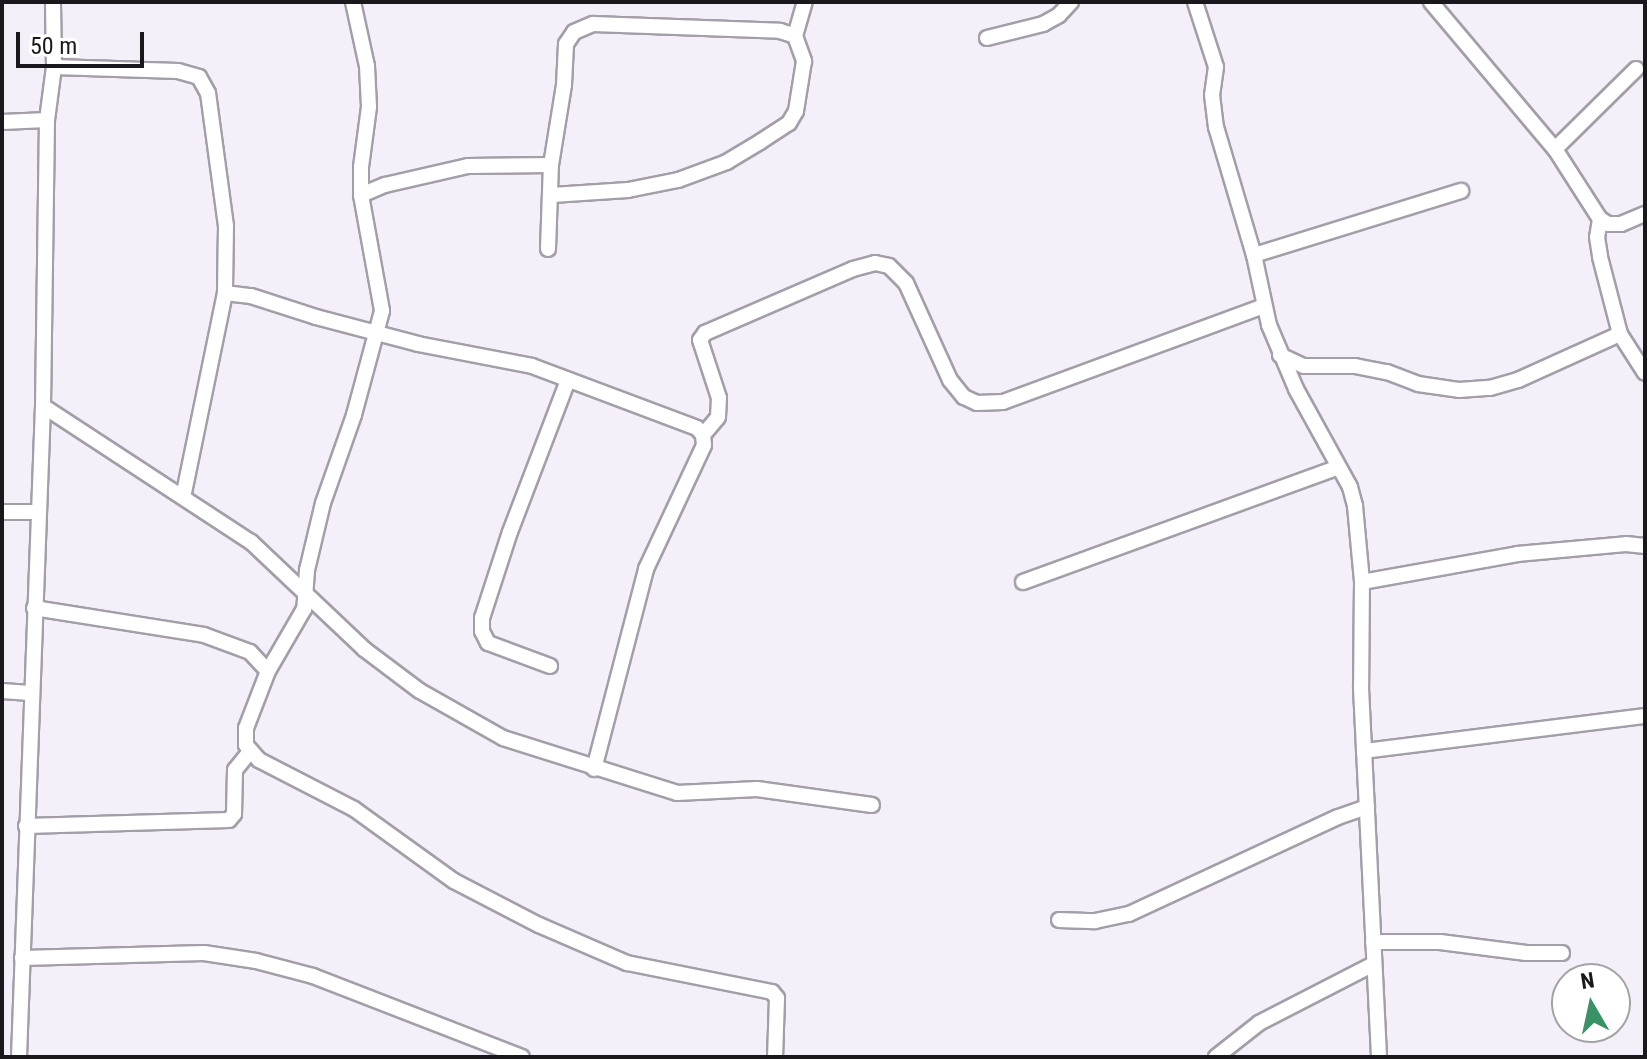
<!DOCTYPE html>
<style>
body{margin:0}
#map{position:relative;width:1647px;height:1059px;overflow:hidden;background:#f5effa;font-family:"Roboto Condensed",sans-serif}
div>[style]{position:absolute}
.roads{filter:drop-shadow(2px 0 #a39ea8) drop-shadow(-2px 0 #a39ea8) drop-shadow(0 2px #a39ea8) drop-shadow(0 -2px #a39ea8)}
.street>*{height:14px;margin:-7px;padding:0 7px;transform-origin:7px;border-radius:7px;background:#fff}
span{translate:-50% -50%;white-space:nowrap;text-align:center;line-height:1.15;-webkit-text-stroke:7px #fff;paint-order:stroke}
.frame{position:absolute;inset:0;border:4px solid #1a181c;pointer-events:none}
.north{position:absolute;left:1551px;top:963px;width:80px;height:80px;box-sizing:border-box;background:#fff;border:2px solid #a3a3a4;border-radius:50%;rotate:351deg;font-size:22px;font-weight:700;line-height:32px;text-align:center;color:#1a181c}
.north::after{content:'';display:block;margin:auto;width:28px;height:36px;background:#399166;clip-path:polygon(50% 0,100% 100%,50% 72%,0 100%)}
.scale{position:absolute;left:16px;top:32px;width:128px;height:36px;box-sizing:border-box;border:4px solid #1a181c;border-top:0;padding-left:10px;font-size:24px;line-height:28px;white-space:nowrap;color:#1a181c;-webkit-text-stroke:6px #fff;paint-order:stroke}
</style>
<div id="map">
<div class="roads">
<div class="street">
<i style="left:353px;top:2px;width:66px;rotate:77.7deg"></i>
<i style="left:367px;top:66px;width:41px;rotate:87.2deg"></i>
<i style="left:369px;top:107px;width:61px;rotate:97.6deg"></i>
<i style="left:361px;top:167px;width:28px;rotate:90deg"></i>
<i style="left:361px;top:195px;width:118px;rotate:79.7deg"></i>
<i style="left:382px;top:311px;width:108px;rotate:105.1deg"></i>
<i style="left:354px;top:415px;width:93px;rotate:109.4deg"></i>
<i style="left:323px;top:503px;width:69px;rotate:103.4deg"></i>
<i style="left:307px;top:570px;width:39px;rotate:94deg"></i>
<i style="left:304px;top:609px;width:72px;rotate:120.1deg"></i>
<i style="left:268px;top:671px;width:61px;rotate:111.1deg"></i>
<i style="left:246px;top:728px;width:17px;rotate:90deg"></i>
<i style="left:246px;top:745px;width:20px;rotate:49deg"></i>
<i style="left:259px;top:760px;width:107px;rotate:27.3deg"></i>
<i style="left:354px;top:809px;width:123px;rotate:35.8deg"></i>
<i style="left:454px;top:881px;width:96px;rotate:27.4deg"></i>
<i style="left:539px;top:925px;width:96px;rotate:23.4deg"></i>
<i style="left:627px;top:963px;width:148px;rotate:11.3deg"></i>
<i style="left:772px;top:992px;width:8px;rotate:50deg"></i>
<i style="left:777px;top:998px;width:59px;rotate:91.9deg"></i>
<i style="left:1195px;top:2px;width:68px;rotate:72.1deg"></i>
<i style="left:1216px;top:67px;width:28px;rotate:98deg"></i>
<i style="left:1212px;top:95px;width:32px;rotate:83deg"></i>
<i style="left:1216px;top:127px;width:134px;rotate:73.5deg"></i>
<i style="left:1254px;top:255px;width:72px;rotate:77.9deg"></i>
<i style="left:1269px;top:325px;width:69px;rotate:67.1deg"></i>
<i style="left:1296px;top:389px;width:112px;rotate:61.1deg"></i>
<i style="left:1350px;top:487px;width:20px;rotate:75deg"></i>
<i style="left:1355px;top:506px;width:76px;rotate:84.7deg"></i>
<i style="left:1362px;top:582px;width:106px;rotate:90.5deg"></i>
<i style="left:1361px;top:688px;width:369px;rotate:87.2deg"></i>
<i style="left:1431px;top:2px;width:192px;rotate:49.9deg"></i>
<i style="left:1555px;top:149px;width:83px;rotate:57.3deg"></i>
<i style="left:1600px;top:219px;width:9px;rotate:32deg"></i>
<i style="left:1608px;top:224px;width:13px"></i>
<i style="left:1621px;top:224px;width:26px;rotate:-23deg"></i>
<i style="left:795px;top:36px;width:35px;rotate:-74deg"></i>
<i style="left:987px;top:38px;width:58px;rotate:-14deg"></i>
<i style="left:1043px;top:24px;width:18px;rotate:-29deg"></i>
<i style="left:1059px;top:15px;width:18px;rotate:-47deg"></i>
<i style="left:54px;top:67px;width:124px;rotate:1.8deg"></i>
<i style="left:178px;top:71px;width:22px;rotate:16deg"></i>
<i style="left:199px;top:77px;width:18px;rotate:61deg"></i>
<i style="left:208px;top:93px;width:134px;rotate:82.3deg"></i>
<i style="left:226px;top:226px;width:67px;rotate:90.9deg"></i>
<i style="left:225px;top:293px;width:208px;rotate:101.6deg"></i>
<i style="left:2px;top:122px;width:45px;rotate:-2.5deg"></i>
<i style="left:1555px;top:149px;width:114px;rotate:-44.6deg"></i>
<i style="left:361px;top:195px;width:26px;rotate:-23deg"></i>
<i style="left:385px;top:185px;width:85px;rotate:-12.9deg"></i>
<i style="left:468px;top:166px;width:83px;rotate:-0.7deg"></i>
<i style="left:1600px;top:219px;width:18px;rotate:99deg"></i>
<i style="left:1597px;top:237px;width:20px;rotate:81deg"></i>
<i style="left:1600px;top:257px;width:80px;rotate:75.4deg"></i>
<i style="left:1620px;top:334px;width:46px;rotate:57.3deg"></i>
<i style="left:548px;top:249px;width:84px;rotate:-88deg"></i>
<i style="left:551px;top:165px;width:81px;rotate:-80.8deg"></i>
<i style="left:564px;top:85px;width:41px;rotate:-87.2deg"></i>
<i style="left:566px;top:44px;width:14px;rotate:-56deg"></i>
<i style="left:574px;top:32px;width:21px;rotate:-23deg"></i>
<i style="left:593px;top:24px;width:187px;rotate:2.1deg"></i>
<i style="left:780px;top:31px;width:16px;rotate:18deg"></i>
<i style="left:795px;top:36px;width:27px;rotate:70deg"></i>
<i style="left:804px;top:61px;width:51px;rotate:99.1deg"></i>
<i style="left:796px;top:111px;width:14px;rotate:120deg"></i>
<i style="left:789px;top:123px;width:35px;rotate:147deg"></i>
<i style="left:760px;top:142px;width:39px;rotate:149deg"></i>
<i style="left:727px;top:162px;width:52px;rotate:159.8deg"></i>
<i style="left:678px;top:180px;width:51px;rotate:168.7deg"></i>
<i style="left:628px;top:190px;width:76px;rotate:176.2deg"></i>
<i style="left:1254px;top:255px;width:217px;rotate:-17.2deg"></i>
<i style="left:225px;top:293px;width:26px;rotate:7deg"></i>
<i style="left:251px;top:296px;width:68px;rotate:17.9deg"></i>
<i style="left:316px;top:317px;width:106px;rotate:14.8deg"></i>
<i style="left:418px;top:344px;width:116px;rotate:10.9deg"></i>
<i style="left:532px;top:366px;width:176px;rotate:20.6deg"></i>
<i style="left:697px;top:428px;width:9px;rotate:49deg"></i>
<i style="left:1280px;top:355px;width:26px;rotate:25deg"></i>
<i style="left:1304px;top:366px;width:51px"></i>
<i style="left:1355px;top:366px;width:33px;rotate:11deg"></i>
<i style="left:1387px;top:372px;width:33px;rotate:21deg"></i>
<i style="left:1418px;top:384px;width:41px;rotate:8.3deg"></i>
<i style="left:1459px;top:390px;width:31px;rotate:-4deg"></i>
<i style="left:1490px;top:388px;width:29px;rotate:-16deg"></i>
<i style="left:1518px;top:380px;width:112px;rotate:-24.3deg"></i>
<i style="left:43px;top:406px;width:249px;rotate:33.2deg"></i>
<i style="left:251px;top:542px;width:156px;rotate:43.4deg"></i>
<i style="left:364px;top:649px;width:70px;rotate:36.9deg"></i>
<i style="left:420px;top:691px;width:95px;rotate:29.5deg"></i>
<i style="left:503px;top:738px;width:182px;rotate:17.5deg"></i>
<i style="left:677px;top:793px;width:80px;rotate:-2.9deg"></i>
<i style="left:757px;top:789px;width:116px;rotate:7.9deg"></i>
<i style="left:2px;top:512px;width:35px"></i>
<i style="left:1023px;top:582px;width:334px;rotate:-20deg"></i>
<i style="left:1362px;top:582px;width:158px;rotate:-10.2deg"></i>
<i style="left:1517px;top:554px;width:109px;rotate:-5.2deg"></i>
<i style="left:1626px;top:544px;width:19px;rotate:6deg"></i>
<i style="left:34px;top:608px;width:172px;rotate:9deg"></i>
<i style="left:204px;top:635px;width:49px;rotate:20.3deg"></i>
<i style="left:250px;top:652px;width:26px;rotate:47deg"></i>
<i style="left:550px;top:666px;width:66px;rotate:-159.6deg"></i>
<i style="left:488px;top:643px;width:13px;rotate:-117deg"></i>
<i style="left:482px;top:631px;width:13px;rotate:-90deg"></i>
<i style="left:482px;top:618px;width:90px;rotate:-72deg"></i>
<i style="left:510px;top:532px;width:163px;rotate:-69.1deg"></i>
<i style="left:2px;top:691px;width:28px;rotate:4deg"></i>
<i style="left:1364px;top:751px;width:283px;rotate:-7.1deg"></i>
<i style="left:594px;top:769px;width:207px;rotate:-75.4deg"></i>
<i style="left:646px;top:569px;width:137px;rotate:-64.9deg"></i>
<i style="left:704px;top:445px;width:10px;rotate:-96deg"></i>
<i style="left:703px;top:435px;width:23px;rotate:-50deg"></i>
<i style="left:718px;top:417px;width:19px;rotate:-87deg"></i>
<i style="left:719px;top:398px;width:61px;rotate:-108.1deg"></i>
<i style="left:700px;top:340px;width:9px;rotate:-54deg"></i>
<i style="left:705px;top:333px;width:161px;rotate:-23.4deg"></i>
<i style="left:853px;top:269px;width:23px;rotate:-15deg"></i>
<i style="left:875px;top:263px;width:14px;rotate:12deg"></i>
<i style="left:889px;top:266px;width:24px;rotate:45deg"></i>
<i style="left:906px;top:283px;width:107px;rotate:65.6deg"></i>
<i style="left:950px;top:380px;width:22px;rotate:51deg"></i>
<i style="left:964px;top:397px;width:14px;rotate:25deg"></i>
<i style="left:977px;top:403px;width:26px;rotate:-2deg"></i>
<i style="left:1003px;top:402px;width:278px;rotate:-20.2deg"></i>
<i style="left:26px;top:826px;width:203px;rotate:-1.7deg"></i>
<i style="left:229px;top:820px;width:8px;rotate:-50deg"></i>
<i style="left:234px;top:814px;width:44px;rotate:-88.7deg"></i>
<i style="left:235px;top:770px;width:22px;rotate:-51deg"></i>
<i style="left:1059px;top:920px;width:36px;rotate:2deg"></i>
<i style="left:1095px;top:921px;width:35px;rotate:-12deg"></i>
<i style="left:1129px;top:914px;width:230px;rotate:-24.9deg"></i>
<i style="left:1338px;top:817px;width:31px;rotate:-19deg"></i>
<i style="left:1373px;top:942px;width:67px"></i>
<i style="left:1440px;top:942px;width:87px;rotate:7.3deg"></i>
<i style="left:1526px;top:953px;width:36px"></i>
<i style="left:22px;top:958px;width:182px;rotate:-1.6deg"></i>
<i style="left:204px;top:953px;width:53px;rotate:8.7deg"></i>
<i style="left:256px;top:961px;width:59px;rotate:14.7deg"></i>
<i style="left:313px;top:976px;width:224px;rotate:21.2deg"></i>
<i style="left:19px;top:1057px;width:651px;rotate:-87.89deg"></i>
<i style="left:43px;top:406px;width:286px;rotate:-89.2deg"></i>
<i style="left:47px;top:120px;width:53px;rotate:-82.5deg"></i>
<i style="left:54px;top:67px;width:65px;rotate:-90.9deg"></i>
<i style="left:1216px;top:1057px;width:55px;rotate:-38.3deg"></i>
<i style="left:1259px;top:1023px;width:129px;rotate:-27.2deg"></i>
</div>
</div>
<div class="frame"></div>
<div class="north">N</div>
<div class="scale">50 m</div>
</div>
